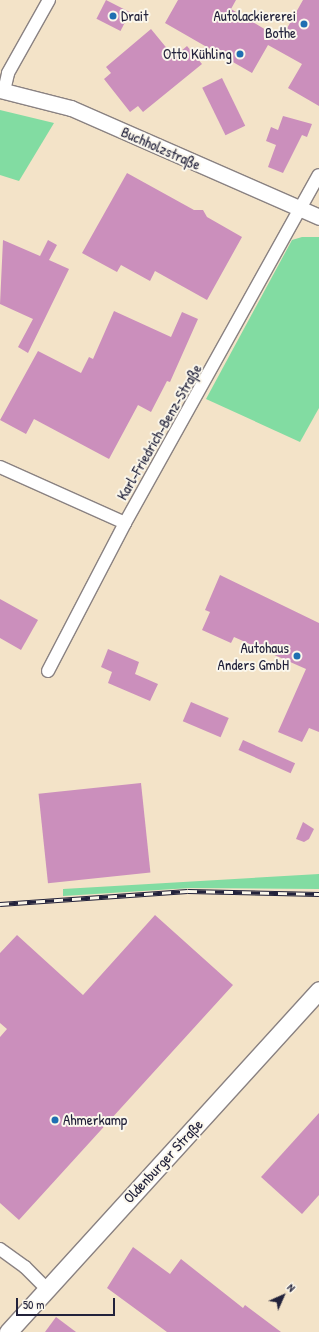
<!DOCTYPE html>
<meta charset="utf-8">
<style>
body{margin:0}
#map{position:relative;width:319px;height:1332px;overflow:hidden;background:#f3e3c8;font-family:"Patrick Hand",sans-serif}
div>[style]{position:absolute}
.green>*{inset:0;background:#82dca2}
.building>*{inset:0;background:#cb8fbc;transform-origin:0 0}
.roads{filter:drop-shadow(1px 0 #8a8282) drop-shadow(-1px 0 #8a8282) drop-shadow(0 1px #8a8282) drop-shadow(0 -1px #8a8282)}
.minor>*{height:12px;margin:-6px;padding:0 6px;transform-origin:6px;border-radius:6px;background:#fff}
.tertiary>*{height:15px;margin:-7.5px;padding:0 7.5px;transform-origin:7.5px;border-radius:7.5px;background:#fff}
.secondary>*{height:17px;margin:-8.5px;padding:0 8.5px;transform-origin:8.5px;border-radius:8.5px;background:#fff}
.rail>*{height:4.5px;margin-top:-2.25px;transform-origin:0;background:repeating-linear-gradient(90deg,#fbf7ec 0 9px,#22223b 0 18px);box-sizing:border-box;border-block:1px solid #22223b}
.dots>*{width:11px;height:11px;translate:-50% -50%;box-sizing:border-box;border:2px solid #fbf7ec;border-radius:50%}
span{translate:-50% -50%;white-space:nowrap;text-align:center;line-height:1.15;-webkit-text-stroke:4px #fbf7ec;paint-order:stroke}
.poi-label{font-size:15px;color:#22223b}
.right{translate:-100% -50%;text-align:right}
.left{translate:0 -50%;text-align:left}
.street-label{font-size:15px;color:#22223b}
.north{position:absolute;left:263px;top:1276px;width:40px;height:40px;-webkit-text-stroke:3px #fbf7ec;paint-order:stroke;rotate:45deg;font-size:11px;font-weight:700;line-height:16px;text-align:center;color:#22223b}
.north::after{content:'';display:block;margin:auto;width:14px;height:18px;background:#22223b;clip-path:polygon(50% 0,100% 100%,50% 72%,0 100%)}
.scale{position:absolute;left:16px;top:1298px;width:99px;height:18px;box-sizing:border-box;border:2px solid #22223b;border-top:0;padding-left:5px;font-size:12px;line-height:14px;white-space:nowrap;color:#22223b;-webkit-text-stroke:3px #fbf7ec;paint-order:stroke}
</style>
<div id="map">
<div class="green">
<i style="clip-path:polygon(0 110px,54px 123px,19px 181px,0 175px)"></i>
<i style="clip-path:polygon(302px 237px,319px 237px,319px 408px,300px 442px,206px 399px,292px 240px)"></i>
<i style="clip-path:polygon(319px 874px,319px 889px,190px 888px,63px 896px,63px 889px)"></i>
</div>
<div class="building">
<i style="left:106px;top:0;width:27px;height:21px;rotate:27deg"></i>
<i style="clip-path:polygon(178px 0,236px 0,231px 9px,281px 39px,303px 0,319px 0,319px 106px,288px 88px,302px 64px,268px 45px,252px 73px,165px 23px)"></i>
<i style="clip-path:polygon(151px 29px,174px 57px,187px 46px,202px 64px,143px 112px,138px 106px,130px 112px,104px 79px,111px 73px,106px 67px)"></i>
<i style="left:222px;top:78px;width:53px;height:22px;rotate:64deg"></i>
<i style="clip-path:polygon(283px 116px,312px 124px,307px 137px,302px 135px,283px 173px,268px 167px,276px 145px,266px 141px,271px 127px,278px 130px)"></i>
<i style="clip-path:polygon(127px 173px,194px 210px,203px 210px,207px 217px,242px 237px,207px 300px,155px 271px,150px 281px,121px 265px,117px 272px,82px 253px)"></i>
<i style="clip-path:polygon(3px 240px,40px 256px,48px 240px,57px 245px,49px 260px,69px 269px,28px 353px,18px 347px,33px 319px,0 304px)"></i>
<i style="clip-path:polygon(114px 311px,171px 337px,182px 312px,198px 319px,170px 382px,167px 381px,151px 412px,138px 405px,109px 459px,34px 419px,26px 434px,0 420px,38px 351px,81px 373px,89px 357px,93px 359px)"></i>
<i style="clip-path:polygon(220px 575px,319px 623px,319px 732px,309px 728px,302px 742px,278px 732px,306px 669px,234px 637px,231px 643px,202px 630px,210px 612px,205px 610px)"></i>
<i style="clip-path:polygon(0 599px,38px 620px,21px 650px,0 638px)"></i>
<i style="clip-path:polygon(108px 649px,139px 662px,135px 674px,158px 684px,150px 701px,108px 683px,112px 672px,101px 667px)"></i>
<i style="left:191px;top:702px;width:41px;height:21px;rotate:23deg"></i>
<i style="left:243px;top:740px;width:57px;height:11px;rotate:24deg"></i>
<i style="left:141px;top:783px;width:90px;height:103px;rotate:84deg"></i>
<i style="clip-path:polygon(303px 822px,314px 829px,309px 839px,304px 842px,296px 839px)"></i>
<i style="clip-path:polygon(155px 915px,233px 985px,19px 1220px,0 1203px,0 1037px,7px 1029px,0 1023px,0 953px,17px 935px,83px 995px)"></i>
<i style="clip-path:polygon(319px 1113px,319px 1195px,302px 1214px,261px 1177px)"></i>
<i style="clip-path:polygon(133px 1247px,170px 1274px,181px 1259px,243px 1308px,245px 1305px,281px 1332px,167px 1332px,107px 1288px)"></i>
<i style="clip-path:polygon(56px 1317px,76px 1332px,45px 1332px)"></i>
</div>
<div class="roads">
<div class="minor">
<i style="left:4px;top:91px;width:18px;rotate:-77deg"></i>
<i style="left:8px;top:73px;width:84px;rotate:-60.7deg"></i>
<i style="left:0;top:467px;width:137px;rotate:24.1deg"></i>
<i style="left:48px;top:671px;width:167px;rotate:-62.5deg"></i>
<i style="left:125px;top:523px;width:398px;rotate:-60.9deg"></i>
<i style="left:0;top:1249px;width:31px;rotate:36deg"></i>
<i style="left:25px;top:1267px;width:31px;rotate:45deg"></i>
</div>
<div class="tertiary">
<i style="left:0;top:90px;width:73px;rotate:14.2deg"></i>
<i style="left:71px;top:108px;width:271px;rotate:23.7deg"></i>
</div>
<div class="secondary">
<i style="left:8px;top:1332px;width:462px;rotate:-47.7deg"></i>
</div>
</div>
<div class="rail">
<i style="left:0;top:904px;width:188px;rotate:-4deg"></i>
<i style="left:188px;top:891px;width:131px;rotate:1.3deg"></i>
</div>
<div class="dots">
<i style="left:113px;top:16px;background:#1f6fb2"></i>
<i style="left:304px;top:24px;background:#1f6fb2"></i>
<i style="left:240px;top:54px;background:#1f6fb2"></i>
<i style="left:297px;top:656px;background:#1f6fb2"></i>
<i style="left:55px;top:1120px;background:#1f6fb2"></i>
</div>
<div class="poi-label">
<span class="right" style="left:296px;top:24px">Autolackiererei<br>Bothe</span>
<span class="left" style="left:121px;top:16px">Drait</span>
<span class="right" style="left:232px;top:54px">Otto Kühling</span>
<span class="right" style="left:289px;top:656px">Autohaus<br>Anders GmbH</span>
<span class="left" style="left:63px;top:1120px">Ahmerkamp</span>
</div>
<div class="street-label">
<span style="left:161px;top:148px;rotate:24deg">Buchholzstraße</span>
<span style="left:159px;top:432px;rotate:-60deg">Karl-Friedrich-Benz-Straße</span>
<span style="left:163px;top:1161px;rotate:-47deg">Oldenburger Straße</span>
</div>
<div class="north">N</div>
<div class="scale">50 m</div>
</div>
